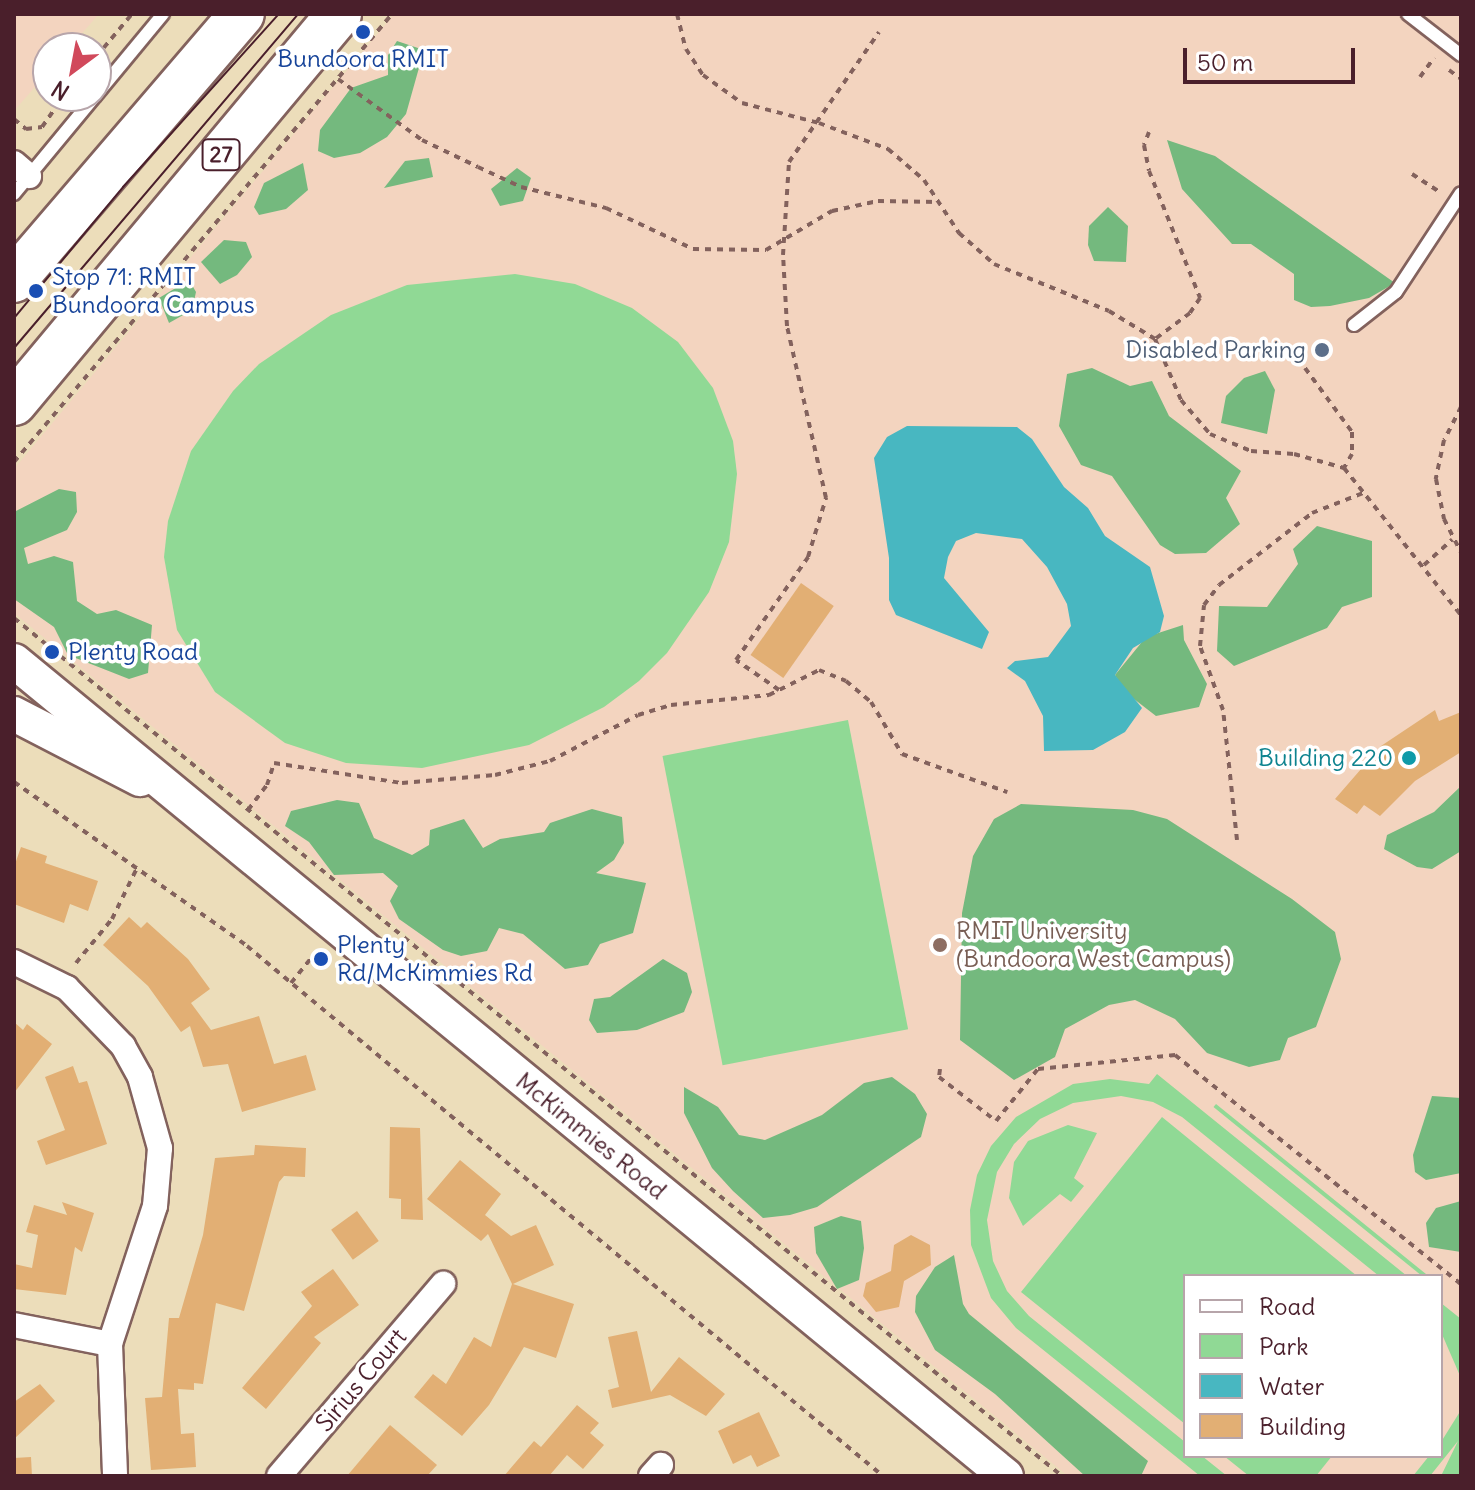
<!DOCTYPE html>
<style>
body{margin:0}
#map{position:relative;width:1475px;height:1490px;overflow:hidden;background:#ecddba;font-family:Delius,sans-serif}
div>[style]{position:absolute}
.built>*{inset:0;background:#f3d4bf}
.green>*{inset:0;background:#90d995;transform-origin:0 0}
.forest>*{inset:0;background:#74b97e}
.water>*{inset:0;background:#48b7c1}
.building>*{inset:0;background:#e2af74;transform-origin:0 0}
.path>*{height:4px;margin-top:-2px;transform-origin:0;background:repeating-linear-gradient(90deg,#83625d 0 6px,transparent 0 12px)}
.roads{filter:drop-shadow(2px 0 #83625d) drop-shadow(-2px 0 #83625d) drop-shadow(0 2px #83625d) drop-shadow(0 -2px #83625d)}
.lane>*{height:12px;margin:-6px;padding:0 6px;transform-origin:6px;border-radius:6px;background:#fff}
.street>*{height:24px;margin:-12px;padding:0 12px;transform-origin:12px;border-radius:12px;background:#fff}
.secondary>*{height:34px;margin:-17px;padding:0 17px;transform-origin:17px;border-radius:17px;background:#fff}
.highway>*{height:44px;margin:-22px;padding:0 22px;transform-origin:22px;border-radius:22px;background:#fff}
.tram>*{height:2px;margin:-1px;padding:0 1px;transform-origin:1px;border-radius:1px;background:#4a1f2b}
.dots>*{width:22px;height:22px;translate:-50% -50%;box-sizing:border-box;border:4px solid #fff;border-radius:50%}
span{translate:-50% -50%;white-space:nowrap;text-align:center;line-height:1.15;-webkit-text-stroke:7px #fff;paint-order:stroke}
.shield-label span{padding:2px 6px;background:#fff;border:2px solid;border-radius:6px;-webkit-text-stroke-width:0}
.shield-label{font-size:22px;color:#4a1f2b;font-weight:700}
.transit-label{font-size:24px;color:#164399}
.left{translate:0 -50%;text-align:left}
.service-label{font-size:24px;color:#4e5e75}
.right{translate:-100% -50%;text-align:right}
.culture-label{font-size:24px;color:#0d838f}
.education-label{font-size:24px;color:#785e54}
.street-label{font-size:24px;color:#4a1f2b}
.frame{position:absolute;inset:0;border:16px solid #4a1f2b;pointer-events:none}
.legend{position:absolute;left:1183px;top:1274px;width:260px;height:184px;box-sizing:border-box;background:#fff;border:2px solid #b7a5aa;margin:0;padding:10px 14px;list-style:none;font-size:24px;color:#4a1f2b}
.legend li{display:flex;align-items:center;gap:16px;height:40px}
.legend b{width:40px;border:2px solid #b7a5aa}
.north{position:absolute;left:32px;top:32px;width:80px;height:80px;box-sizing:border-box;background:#fff;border:2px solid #b7a5aa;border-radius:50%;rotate:212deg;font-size:22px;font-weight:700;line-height:32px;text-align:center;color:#4a1f2b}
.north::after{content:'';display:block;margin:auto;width:28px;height:36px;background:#d1495b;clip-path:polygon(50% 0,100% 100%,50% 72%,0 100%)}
.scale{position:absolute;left:1183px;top:48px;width:172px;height:36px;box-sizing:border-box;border:4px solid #4a1f2b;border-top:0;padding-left:10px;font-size:24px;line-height:28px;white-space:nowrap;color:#4a1f2b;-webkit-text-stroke:6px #fff;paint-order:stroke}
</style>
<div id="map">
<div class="built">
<i style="clip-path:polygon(14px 14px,99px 14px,69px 48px,48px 48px,48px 72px,14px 111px)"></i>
<i style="clip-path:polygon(evenodd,394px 14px,1461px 14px,1461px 1476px,1068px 1476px,14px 613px,14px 469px,394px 14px,1185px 1276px,1441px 1276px,1441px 1456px,1185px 1456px,1185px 1276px)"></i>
</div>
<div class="green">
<i style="clip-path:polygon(515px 274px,575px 284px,632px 308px,678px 342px,713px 388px,733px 441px,737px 474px,729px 542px,709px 592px,667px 653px,639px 681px,604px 707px,529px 745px,422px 768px,346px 763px,285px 743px,215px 692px,177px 630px,164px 557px,168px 521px,191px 451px,233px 391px,259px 364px,331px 315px,407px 285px)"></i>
<i style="left:848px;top:720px;width:315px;height:189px;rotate:79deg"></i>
<i style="clip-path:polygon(1157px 1074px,1407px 1276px,1379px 1276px,1182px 1117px,1153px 1102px,1121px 1096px,1073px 1103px,1040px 1119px,1014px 1144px,997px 1172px,987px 1220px,993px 1261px,1007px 1291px,1029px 1316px,1185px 1442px,1185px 1456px,1202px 1456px,1227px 1476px,1200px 1476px,1016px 1328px,991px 1298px,971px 1245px,970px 1210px,977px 1175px,991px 1146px,1016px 1117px,1073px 1084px,1110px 1079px,1149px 1084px)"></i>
<i style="left:1216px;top:1104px;width:275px;height:4px;rotate:39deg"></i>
<i style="clip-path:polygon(1162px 1117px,1357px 1276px,1185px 1276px,1185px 1424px,1021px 1292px)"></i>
<i style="clip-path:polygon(1068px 1125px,1097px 1133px,1074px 1178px,1084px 1186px,1071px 1202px,1060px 1194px,1023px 1226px,1009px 1198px,1014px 1162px,1028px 1141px)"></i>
<i style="clip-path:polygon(1441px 1303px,1461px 1319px,1461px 1378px,1441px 1332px)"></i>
<i style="clip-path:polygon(1461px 1410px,1461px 1476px,1441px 1476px,1458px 1441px,1430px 1476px,1413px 1476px,1429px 1456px,1441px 1456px,1441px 1442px)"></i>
<i style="clip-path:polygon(1224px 1456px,1332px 1456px,1316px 1476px,1249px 1476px)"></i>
</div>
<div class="forest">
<i style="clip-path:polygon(397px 41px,424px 50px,406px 114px,387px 137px,360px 153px,334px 158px,318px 151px,320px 130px,351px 88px,388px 75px,388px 55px)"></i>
<i style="clip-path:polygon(1167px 140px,1215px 156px,1395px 283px,1369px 298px,1330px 306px,1311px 307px,1294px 300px,1294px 274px,1251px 244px,1232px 244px,1182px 189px)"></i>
<i style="clip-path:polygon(429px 158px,433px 177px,384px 188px,405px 161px)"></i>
<i style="clip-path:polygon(303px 163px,308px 190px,286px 209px,259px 215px,254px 207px,264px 183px)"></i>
<i style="clip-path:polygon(517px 168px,531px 178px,523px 201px,500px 206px,491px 189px)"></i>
<i style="clip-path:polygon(1108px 207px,1128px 226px,1126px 262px,1094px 261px,1088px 245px,1089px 226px)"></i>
<i style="clip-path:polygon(224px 240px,246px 242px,252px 257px,237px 275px,220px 284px,201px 262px)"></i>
<i style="clip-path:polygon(189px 280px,196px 292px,192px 310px,169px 323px,159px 298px)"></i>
<i style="clip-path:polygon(1092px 368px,1130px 386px,1152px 381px,1169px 416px,1241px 471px,1226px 498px,1240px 524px,1206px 553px,1175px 554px,1160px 545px,1112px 476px,1081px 465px,1059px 426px,1067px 374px)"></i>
<i style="clip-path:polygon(1265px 371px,1275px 390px,1267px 434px,1221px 423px,1226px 396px,1244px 378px)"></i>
<i style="clip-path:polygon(59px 489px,76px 492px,77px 512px,67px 530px,24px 548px,28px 564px,54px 556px,73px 562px,77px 601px,97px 614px,116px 610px,152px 625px,148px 673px,129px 679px,68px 655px,54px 627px,14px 599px,14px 512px)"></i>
<i style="clip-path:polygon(1317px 526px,1372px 541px,1372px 597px,1342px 607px,1327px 628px,1234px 666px,1217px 651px,1219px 606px,1267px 607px,1298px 564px,1293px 549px)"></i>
<i style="clip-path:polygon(1183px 625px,1184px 640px,1207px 684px,1199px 707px,1156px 716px,1125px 692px,1115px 675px,1146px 637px)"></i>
<i style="clip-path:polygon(1461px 786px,1461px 851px,1432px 869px,1417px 867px,1384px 849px,1387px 835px,1434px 812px)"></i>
<i style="clip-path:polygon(337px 800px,359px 803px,374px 838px,412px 855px,429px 845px,430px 830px,464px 819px,483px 848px,500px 839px,544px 832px,550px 823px,592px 809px,622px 817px,624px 843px,614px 860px,596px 873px,646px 883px,633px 933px,600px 944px,588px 965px,565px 969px,523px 934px,499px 928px,487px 951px,461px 956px,443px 950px,399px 919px,390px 901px,398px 886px,383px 873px,334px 875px,309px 842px,285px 826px,291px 811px)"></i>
<i style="clip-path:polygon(1021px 804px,1133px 810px,1167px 819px,1292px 899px,1335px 932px,1341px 959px,1316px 1027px,1288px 1038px,1280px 1060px,1249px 1067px,1207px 1053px,1175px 1019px,1135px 1000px,1109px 1005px,1065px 1029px,1055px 1057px,1014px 1080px,960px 1040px,962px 913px,973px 856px,994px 819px)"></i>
<i style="clip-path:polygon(663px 959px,687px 973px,692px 992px,684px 1012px,637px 1030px,597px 1033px,589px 1020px,594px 999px,610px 997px)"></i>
<i style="clip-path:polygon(892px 1077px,915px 1094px,927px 1114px,921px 1137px,817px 1207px,790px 1215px,763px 1218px,733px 1191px,712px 1168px,684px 1113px,684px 1087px,718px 1107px,739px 1135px,765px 1140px,822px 1115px,864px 1083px)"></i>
<i style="clip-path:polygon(1432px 1096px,1461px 1098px,1461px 1173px,1426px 1180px,1415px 1172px,1413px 1155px)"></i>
<i style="clip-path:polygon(1461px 1201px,1461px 1252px,1429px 1247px,1426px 1223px,1436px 1208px)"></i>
<i style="clip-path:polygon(841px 1216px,861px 1221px,864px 1248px,859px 1280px,837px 1289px,816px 1253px,814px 1227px)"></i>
<i style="clip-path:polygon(954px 1255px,963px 1304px,969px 1314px,1148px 1461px,1141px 1476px,1085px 1476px,995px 1394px,935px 1350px,915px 1312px,916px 1296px,935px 1267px)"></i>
</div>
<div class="water">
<i style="clip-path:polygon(907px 426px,1017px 427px,1032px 439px,1064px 487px,1088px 508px,1105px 536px,1150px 567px,1164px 616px,1160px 632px,1133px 648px,1115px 675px,1142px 708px,1125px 732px,1093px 750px,1044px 751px,1043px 716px,1025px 681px,1007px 668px,1015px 661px,1048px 657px,1071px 626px,1067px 604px,1047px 567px,1022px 539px,976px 533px,956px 541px,948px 557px,944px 578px,989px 632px,982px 649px,896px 615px,889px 600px,889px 558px,874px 458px,887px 437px)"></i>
</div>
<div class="building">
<i style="left:801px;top:583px;width:40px;height:88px;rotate:35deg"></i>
<i style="clip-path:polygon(1435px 710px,1439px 721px,1461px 712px,1461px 752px,1415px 781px,1380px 816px,1364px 805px,1357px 814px,1335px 799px,1381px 746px)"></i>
<i style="clip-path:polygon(21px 847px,47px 856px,45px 863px,98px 881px,88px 911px,70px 904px,64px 923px,14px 904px,14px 867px)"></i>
<i style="clip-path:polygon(129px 917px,141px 928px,147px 922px,188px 959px,210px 989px,191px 1003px,211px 1030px,259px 1016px,274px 1064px,306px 1055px,316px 1090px,242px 1112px,228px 1064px,203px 1067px,190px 1026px,181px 1032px,148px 986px,103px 945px)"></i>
<i style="clip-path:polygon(14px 1022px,23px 1030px,27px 1024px,52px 1044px,14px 1093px)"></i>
<i style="clip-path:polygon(73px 1066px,79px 1083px,87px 1081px,107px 1144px,46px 1165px,37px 1141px,65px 1130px,45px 1077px)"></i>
<i style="clip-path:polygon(390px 1127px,420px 1128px,423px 1220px,401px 1219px,401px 1199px,389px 1198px)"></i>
<i style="clip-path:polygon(255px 1145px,306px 1148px,305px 1177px,284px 1176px,279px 1182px,244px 1311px,216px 1303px,203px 1384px,194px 1383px,194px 1390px,178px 1389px,181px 1434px,194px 1433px,196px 1467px,151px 1470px,145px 1398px,162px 1397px,169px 1318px,179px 1318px,203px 1235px,215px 1158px,254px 1155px)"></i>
<i style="clip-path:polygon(460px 1160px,501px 1194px,485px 1215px,511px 1236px,536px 1225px,554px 1265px,513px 1284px,574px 1304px,556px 1358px,524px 1347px,489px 1405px,462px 1436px,414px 1397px,433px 1374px,446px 1384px,474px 1337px,491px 1347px,512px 1284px,488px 1234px,481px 1241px,427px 1199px)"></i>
<i style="clip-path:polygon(62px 1202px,94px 1213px,82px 1252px,75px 1247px,66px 1295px,14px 1289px,14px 1264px,32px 1268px,38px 1235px,26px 1232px,34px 1205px,67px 1215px)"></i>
<i style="left:357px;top:1211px;width:37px;height:32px;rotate:54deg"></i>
<i style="clip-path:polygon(911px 1235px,930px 1245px,931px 1265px,904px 1281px,899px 1307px,876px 1312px,863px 1296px,866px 1283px,891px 1271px,894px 1245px)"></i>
<i style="clip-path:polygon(333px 1269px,359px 1305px,314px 1337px,321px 1343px,266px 1409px,242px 1388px,312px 1306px,301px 1292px)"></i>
<i style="clip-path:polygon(637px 1331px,651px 1392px,679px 1357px,725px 1394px,706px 1416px,670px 1395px,612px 1408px,608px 1390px,619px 1387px,608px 1337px)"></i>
<i style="clip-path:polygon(40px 1384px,55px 1401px,14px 1439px,14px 1402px)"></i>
<i style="clip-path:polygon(577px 1405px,599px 1423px,590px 1433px,604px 1445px,583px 1469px,567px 1455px,549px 1476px,504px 1476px,534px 1441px,541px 1447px)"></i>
<i style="clip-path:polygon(759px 1412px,780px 1456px,757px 1467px,751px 1455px,733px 1464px,718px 1431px)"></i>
<i style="clip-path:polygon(390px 1425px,437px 1465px,427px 1476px,347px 1476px)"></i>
<i style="left:31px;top:1457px;width:19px;height:17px;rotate:87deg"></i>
</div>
<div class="path">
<i style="left:677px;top:14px;width:36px;rotate:76deg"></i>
<i style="left:686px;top:49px;width:31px;rotate:57deg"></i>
<i style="left:703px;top:75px;width:48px;rotate:35.7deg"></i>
<i style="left:742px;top:103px;width:80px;rotate:14.6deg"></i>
<i style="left:819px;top:123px;width:74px;rotate:20.6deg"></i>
<i style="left:888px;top:149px;width:48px;rotate:40.7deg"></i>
<i style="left:924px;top:180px;width:64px;rotate:56.6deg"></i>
<i style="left:959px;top:233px;width:47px;rotate:41.5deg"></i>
<i style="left:994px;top:264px;width:124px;rotate:22.2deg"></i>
<i style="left:1109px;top:311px;width:54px;rotate:31.3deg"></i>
<i style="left:1155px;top:339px;width:66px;rotate:66.9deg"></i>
<i style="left:1181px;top:400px;width:45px;rotate:49.5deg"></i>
<i style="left:1210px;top:434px;width:44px;rotate:22.5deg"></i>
<i style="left:1251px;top:451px;width:43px;rotate:4deg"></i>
<i style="left:1294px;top:454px;width:52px;rotate:15.6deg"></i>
<i style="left:1344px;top:468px;width:188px;rotate:51.5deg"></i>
<i style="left:96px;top:57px;width:56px;rotate:-50.1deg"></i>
<i style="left:1449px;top:70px;width:15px;rotate:37deg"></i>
<i style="left:1420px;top:77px;width:24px;rotate:-54deg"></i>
<i style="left:338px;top:79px;width:104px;rotate:36deg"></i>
<i style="left:422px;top:140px;width:62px;rotate:25.7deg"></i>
<i style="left:478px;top:167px;width:47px;rotate:24.9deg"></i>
<i style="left:521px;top:187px;width:88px;rotate:13.9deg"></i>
<i style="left:606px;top:208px;width:96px;rotate:25.2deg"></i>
<i style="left:693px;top:249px;width:73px;rotate:0.8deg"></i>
<i style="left:766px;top:250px;width:77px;rotate:-30.6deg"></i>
<i style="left:832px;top:211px;width:47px;rotate:-12.3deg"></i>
<i style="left:878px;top:201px;width:61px;rotate:0.9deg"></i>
<i style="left:14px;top:119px;width:16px;rotate:40deg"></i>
<i style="left:26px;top:129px;width:16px;rotate:-7deg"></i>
<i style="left:42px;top:127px;width:38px;rotate:-55deg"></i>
<i style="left:1149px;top:132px;width:14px;rotate:111deg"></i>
<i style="left:1144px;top:145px;width:26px;rotate:79deg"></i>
<i style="left:1149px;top:171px;width:137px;rotate:68.1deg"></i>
<i style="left:1200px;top:298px;width:18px;rotate:124deg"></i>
<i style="left:1190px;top:313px;width:44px;rotate:143.4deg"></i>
<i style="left:1412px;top:174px;width:33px;rotate:33deg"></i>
<i style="left:1305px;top:368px;width:79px;rotate:53.7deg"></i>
<i style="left:1352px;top:432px;width:22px;rotate:90deg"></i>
<i style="left:1352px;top:454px;width:16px;rotate:120deg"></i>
<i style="left:1461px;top:407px;width:37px;rotate:117deg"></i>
<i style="left:1444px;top:440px;width:40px;rotate:102deg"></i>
<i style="left:1436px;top:479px;width:41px;rotate:78.7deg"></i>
<i style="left:1444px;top:519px;width:38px;rotate:63deg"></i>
<i style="left:14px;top:462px;width:586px;rotate:-49.84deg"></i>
<i style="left:1424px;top:565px;width:38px;rotate:-42deg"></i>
<i style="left:14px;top:618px;width:1354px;rotate:39.31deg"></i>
<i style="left:779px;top:690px;width:52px;rotate:-145.1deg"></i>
<i style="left:736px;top:660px;width:126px;rotate:-55deg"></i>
<i style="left:808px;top:557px;width:62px;rotate:-73deg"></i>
<i style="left:826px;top:498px;width:176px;rotate:-102.8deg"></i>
<i style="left:787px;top:326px;width:71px;rotate:-93.2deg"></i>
<i style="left:783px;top:255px;width:93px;rotate:-86.3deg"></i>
<i style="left:789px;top:162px;width:158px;rotate:-55.3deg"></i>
<i style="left:14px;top:782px;width:285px;rotate:35.1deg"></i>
<i style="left:247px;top:946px;width:828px;rotate:39.81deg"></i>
<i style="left:248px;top:810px;width:31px;rotate:-53deg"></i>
<i style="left:267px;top:785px;width:23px;rotate:-72deg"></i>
<i style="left:274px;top:763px;width:130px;rotate:8.9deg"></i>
<i style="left:402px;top:783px;width:93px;rotate:-4.9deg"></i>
<i style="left:495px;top:775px;width:57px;rotate:-14.3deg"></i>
<i style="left:550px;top:761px;width:99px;rotate:-27.6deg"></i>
<i style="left:638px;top:715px;width:34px;rotate:-17deg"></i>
<i style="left:671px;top:705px;width:99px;rotate:-5.8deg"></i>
<i style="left:769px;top:695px;width:56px;rotate:-26.6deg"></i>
<i style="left:819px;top:670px;width:29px;rotate:22deg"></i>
<i style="left:846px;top:681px;width:33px;rotate:40deg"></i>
<i style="left:871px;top:702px;width:61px;rotate:59.2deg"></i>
<i style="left:902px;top:754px;width:112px;rotate:19.9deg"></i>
<i style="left:1237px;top:840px;width:131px;rotate:-96.1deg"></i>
<i style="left:1223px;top:710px;width:68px;rotate:-109.8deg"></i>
<i style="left:1200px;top:646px;width:41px;rotate:-84.4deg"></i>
<i style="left:1204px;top:605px;width:25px;rotate:-53deg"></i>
<i style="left:1219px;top:585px;width:118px;rotate:-37.7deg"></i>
<i style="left:1312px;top:513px;width:58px;rotate:-21.3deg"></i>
<i style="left:76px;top:963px;width:57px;rotate:-50.7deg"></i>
<i style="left:112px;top:919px;width:57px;rotate:-63.9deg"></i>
<i style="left:291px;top:983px;width:36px;rotate:-51deg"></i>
<i style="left:940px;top:1069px;width:8px;rotate:97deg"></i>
<i style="left:939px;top:1077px;width:72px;rotate:37.7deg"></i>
<i style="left:996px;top:1121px;width:67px;rotate:-51.1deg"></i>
<i style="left:1038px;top:1069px;width:138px;rotate:-5.8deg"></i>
<i style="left:1175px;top:1055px;width:366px;rotate:38.7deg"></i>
</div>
<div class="roads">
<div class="lane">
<i style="left:1408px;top:14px;width:67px;rotate:37.7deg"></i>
<i style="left:96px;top:95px;width:105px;rotate:-50.4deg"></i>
<i style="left:14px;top:194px;width:127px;rotate:-50.4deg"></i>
<i style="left:1354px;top:325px;width:53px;rotate:-38.2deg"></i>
<i style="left:1396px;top:292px;width:118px;rotate:-56.7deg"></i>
</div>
<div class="street">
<i style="left:14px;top:163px;width:20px;rotate:41deg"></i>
<i style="left:14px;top:962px;width:59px;rotate:26.1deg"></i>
<i style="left:67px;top:988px;width:81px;rotate:46deg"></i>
<i style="left:123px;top:1046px;width:35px;rotate:61deg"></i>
<i style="left:140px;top:1077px;width:74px;rotate:74.3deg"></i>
<i style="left:160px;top:1148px;width:58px;rotate:94.9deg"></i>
<i style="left:155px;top:1206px;width:145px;rotate:108.1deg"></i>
<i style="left:110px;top:1344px;width:132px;rotate:87.8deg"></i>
<i style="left:14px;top:1325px;width:98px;rotate:11.2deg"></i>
<i style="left:279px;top:1476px;width:253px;rotate:-49.5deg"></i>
<i style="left:651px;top:1476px;width:15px;rotate:-48deg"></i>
</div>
<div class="secondary">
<i style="left:14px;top:661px;width:1284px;rotate:39.41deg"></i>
<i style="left:14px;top:714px;width:142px;rotate:27.3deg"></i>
</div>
<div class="highway">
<i style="left:14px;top:280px;width:350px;rotate:-49.4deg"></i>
<i style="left:14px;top:403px;width:507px;rotate:-50.12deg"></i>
</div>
</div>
<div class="tram">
<i style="left:14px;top:318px;width:170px;rotate:-50.2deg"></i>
<i style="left:123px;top:187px;width:233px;rotate:-48deg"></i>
<i style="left:14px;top:348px;width:438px;rotate:-49.6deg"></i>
</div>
<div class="dots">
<i style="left:363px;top:32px;background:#1a4fb4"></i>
<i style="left:36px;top:291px;background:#1a4fb4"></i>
<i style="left:1322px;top:350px;background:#5c6f8a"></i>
<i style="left:52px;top:652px;background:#1a4fb4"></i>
<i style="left:1409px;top:758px;background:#0f9aa8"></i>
<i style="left:940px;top:945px;background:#8d6e63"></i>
<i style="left:321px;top:959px;background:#1a4fb4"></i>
</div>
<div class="shield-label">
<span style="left:221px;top:155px">27</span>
</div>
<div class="transit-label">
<span style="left:363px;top:59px">Bundoora RMIT</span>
<span class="left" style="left:52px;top:291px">Stop 71: RMIT<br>Bundoora Campus</span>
<span class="left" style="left:68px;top:652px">Plenty Road</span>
<span class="left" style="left:337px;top:959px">Plenty<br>Rd/McKimmies Rd</span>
</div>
<div class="service-label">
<span class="right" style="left:1306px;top:350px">Disabled Parking</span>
</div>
<div class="culture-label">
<span class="right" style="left:1393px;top:758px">Building 220</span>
</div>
<div class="education-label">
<span class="left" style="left:956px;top:945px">RMIT University<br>(Bundoora West Campus)</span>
</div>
<div class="street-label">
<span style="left:591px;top:1136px;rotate:39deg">McKimmies Road</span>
<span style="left:361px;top:1380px;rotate:-50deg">Sirius Court</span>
</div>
<div class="frame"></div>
<ul class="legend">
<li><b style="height:10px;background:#fff"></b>Road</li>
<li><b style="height:22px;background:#90d995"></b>Park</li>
<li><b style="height:22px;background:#48b7c1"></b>Water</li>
<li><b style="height:22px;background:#e2af74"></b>Building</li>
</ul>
<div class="north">N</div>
<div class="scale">50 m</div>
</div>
